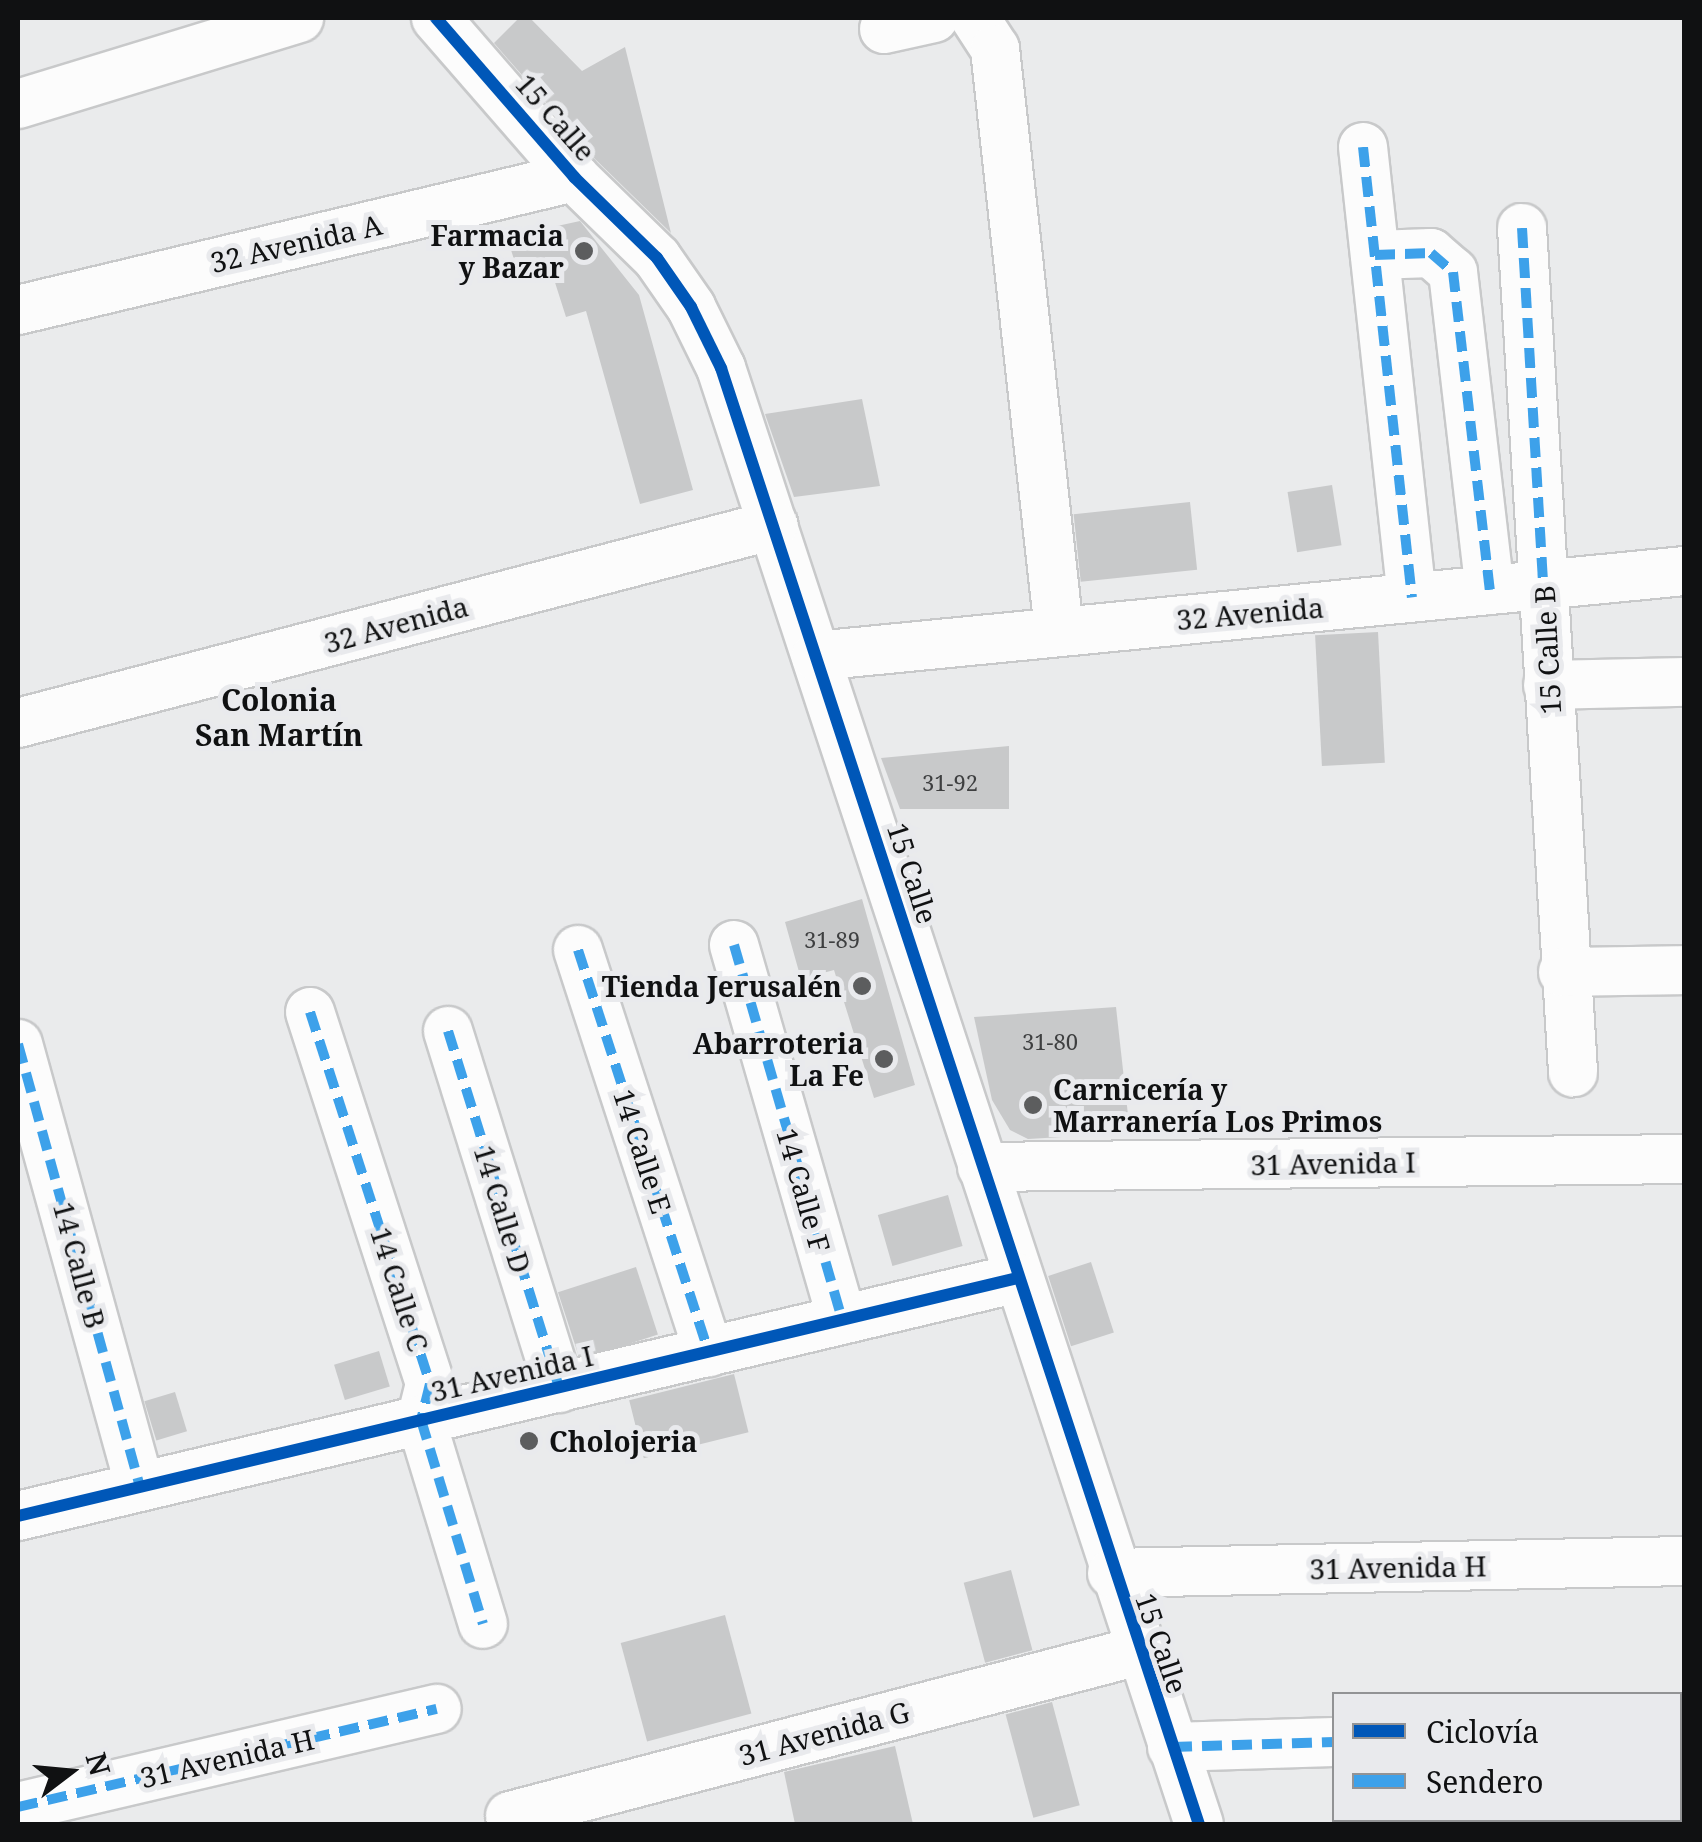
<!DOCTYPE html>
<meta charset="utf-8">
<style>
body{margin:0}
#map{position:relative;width:1702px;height:1842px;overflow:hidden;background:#eaebec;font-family:"Noto Serif",serif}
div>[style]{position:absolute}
.building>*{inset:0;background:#c8c9ca;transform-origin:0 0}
.roads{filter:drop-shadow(2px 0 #c8c9ca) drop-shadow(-2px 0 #c8c9ca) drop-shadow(0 2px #c8c9ca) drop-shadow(0 -2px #c8c9ca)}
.minor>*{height:48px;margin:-24px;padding:0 24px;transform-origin:24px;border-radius:24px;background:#fcfcfc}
.quiet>*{height:10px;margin-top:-5px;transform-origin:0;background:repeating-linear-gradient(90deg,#3da1ea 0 20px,transparent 0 30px)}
.cycleway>*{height:12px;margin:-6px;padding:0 6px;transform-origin:6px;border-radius:6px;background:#0057b8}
.dots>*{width:28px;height:28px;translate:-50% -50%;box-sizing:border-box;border:5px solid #e9eaed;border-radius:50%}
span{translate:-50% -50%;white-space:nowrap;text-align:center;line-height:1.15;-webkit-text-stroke:10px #e9eaed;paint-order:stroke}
.number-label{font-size:22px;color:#3e3f40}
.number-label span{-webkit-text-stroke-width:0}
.street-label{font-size:28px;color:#101112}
.poi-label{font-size:28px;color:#101112;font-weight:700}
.right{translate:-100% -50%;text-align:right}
.left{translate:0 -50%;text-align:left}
.neighbourhood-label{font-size:30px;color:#101112;font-weight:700}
.frame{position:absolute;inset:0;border:20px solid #101112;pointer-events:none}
.legend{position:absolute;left:1332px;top:1692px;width:350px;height:130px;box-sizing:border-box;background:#e9eaed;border:2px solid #929395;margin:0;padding:12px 18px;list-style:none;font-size:30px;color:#101112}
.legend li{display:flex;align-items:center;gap:20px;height:50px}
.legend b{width:50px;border:2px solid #929395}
.north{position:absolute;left:20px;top:1722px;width:100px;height:100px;-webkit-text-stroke:8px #e9eaed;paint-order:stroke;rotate:74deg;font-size:28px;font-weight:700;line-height:40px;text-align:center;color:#101112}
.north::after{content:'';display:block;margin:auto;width:35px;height:45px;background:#101112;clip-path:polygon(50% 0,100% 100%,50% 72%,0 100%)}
</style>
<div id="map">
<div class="building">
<i style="clip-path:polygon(519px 18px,530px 18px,582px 71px,625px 47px,671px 233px,594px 158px,494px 43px)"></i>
<i style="clip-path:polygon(580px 221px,639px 295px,693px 490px,640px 504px,586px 311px,566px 317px,552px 273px,521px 282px,507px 237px)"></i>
<i style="clip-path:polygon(862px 399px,880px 486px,794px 497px,765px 414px)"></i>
<i style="left:1332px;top:485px;width:61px;height:45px;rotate:81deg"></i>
<i style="left:1190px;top:502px;width:68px;height:117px;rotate:84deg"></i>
<i style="left:1378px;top:632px;width:131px;height:63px;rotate:87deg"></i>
<i style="clip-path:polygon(1009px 746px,1009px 809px,900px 809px,881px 758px)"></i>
<i style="clip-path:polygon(862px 899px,915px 1085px,874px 1098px,834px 970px,801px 979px,785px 922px)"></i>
<i style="clip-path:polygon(1116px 1007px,1130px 1133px,1028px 1139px,1010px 1130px,992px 1100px,974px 1017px)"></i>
<i style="left:948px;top:1195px;width:53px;height:73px;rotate:74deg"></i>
<i style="left:1091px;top:1262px;width:74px;height:45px;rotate:72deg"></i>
<i style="left:636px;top:1267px;width:71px;height:82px;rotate:72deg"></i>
<i style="left:379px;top:1351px;width:37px;height:47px;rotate:73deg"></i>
<i style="left:734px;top:1374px;width:60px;height:108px;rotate:76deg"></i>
<i style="left:175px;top:1392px;width:41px;height:32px;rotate:73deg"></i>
<i style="left:1011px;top:1570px;width:83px;height:49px;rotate:75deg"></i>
<i style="left:725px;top:1615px;width:102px;height:108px;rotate:75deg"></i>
<i style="left:1052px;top:1702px;width:107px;height:48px;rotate:75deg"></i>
<i style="clip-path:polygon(895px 1746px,913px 1824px,795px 1824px,784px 1772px)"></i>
</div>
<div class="roads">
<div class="minor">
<i style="left:436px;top:18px;width:211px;rotate:49deg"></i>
<i style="left:574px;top:177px;width:116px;rotate:44.3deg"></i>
<i style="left:657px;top:258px;width:60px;rotate:55.2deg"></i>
<i style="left:691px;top:307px;width:68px;rotate:63.8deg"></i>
<i style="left:721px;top:368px;width:1532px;rotate:71.83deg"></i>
<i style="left:975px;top:18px;width:37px;rotate:57deg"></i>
<i style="left:995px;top:49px;width:586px;rotate:83.72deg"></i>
<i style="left:884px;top:29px;width:51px;rotate:-12.4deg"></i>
<i style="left:18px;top:104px;width:294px;rotate:-17deg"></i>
<i style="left:1363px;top:147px;width:453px;rotate:83.8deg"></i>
<i style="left:1522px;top:228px;width:846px;rotate:86.54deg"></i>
<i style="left:1375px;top:255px;width:56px;rotate:-2deg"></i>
<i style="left:1431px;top:253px;width:29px;rotate:41deg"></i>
<i style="left:1453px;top:272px;width:320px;rotate:83.4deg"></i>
<i style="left:18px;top:310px;width:572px;rotate:-13.45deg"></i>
<i style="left:816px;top:656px;width:872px;rotate:-5.59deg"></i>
<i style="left:1548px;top:685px;width:136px;rotate:-1.3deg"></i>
<i style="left:18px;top:723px;width:781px;rotate:-14.68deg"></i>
<i style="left:734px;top:945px;width:390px;rotate:73.9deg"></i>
<i style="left:578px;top:950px;width:423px;rotate:72deg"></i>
<i style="left:1563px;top:972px;width:121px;rotate:-0.9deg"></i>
<i style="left:310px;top:1012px;width:391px;rotate:72.1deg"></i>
<i style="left:430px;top:1384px;width:37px;rotate:104deg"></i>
<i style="left:421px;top:1420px;width:213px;rotate:73.1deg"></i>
<i style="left:448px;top:1031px;width:374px;rotate:72.7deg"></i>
<i style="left:18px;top:1044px;width:459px;rotate:74.6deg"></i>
<i style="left:982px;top:1167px;width:702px;rotate:-0.65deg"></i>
<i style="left:18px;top:1516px;width:1028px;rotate:-13.39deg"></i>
<i style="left:1112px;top:1573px;width:572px;rotate:-1.2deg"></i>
<i style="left:1680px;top:1731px;width:4px;rotate:-14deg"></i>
<i style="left:1172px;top:1747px;width:162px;rotate:-1.8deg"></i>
<i style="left:18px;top:1807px;width:430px;rotate:-13.2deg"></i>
<i style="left:510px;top:1816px;width:649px;rotate:-14.72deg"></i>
</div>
</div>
<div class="quiet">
<i style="left:1363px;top:147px;width:453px;rotate:83.8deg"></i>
<i style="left:1522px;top:228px;width:359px;rotate:86.6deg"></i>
<i style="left:1375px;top:255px;width:56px;rotate:-2deg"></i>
<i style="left:1431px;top:253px;width:29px;rotate:41deg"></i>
<i style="left:1453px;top:272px;width:320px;rotate:83.4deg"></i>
<i style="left:734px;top:945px;width:390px;rotate:73.9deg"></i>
<i style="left:578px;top:950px;width:423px;rotate:72deg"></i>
<i style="left:310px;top:1012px;width:391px;rotate:72.1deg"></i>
<i style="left:430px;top:1384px;width:37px;rotate:104deg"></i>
<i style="left:421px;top:1420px;width:213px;rotate:73.1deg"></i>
<i style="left:448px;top:1031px;width:374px;rotate:72.7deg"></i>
<i style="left:18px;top:1044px;width:459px;rotate:74.6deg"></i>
<i style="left:1680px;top:1731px;width:4px;rotate:-14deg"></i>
<i style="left:1172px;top:1747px;width:162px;rotate:-1.8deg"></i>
<i style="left:18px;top:1807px;width:430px;rotate:-13.2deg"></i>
</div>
<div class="cycleway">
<i style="left:436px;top:18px;width:211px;rotate:49deg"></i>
<i style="left:574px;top:177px;width:116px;rotate:44.3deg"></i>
<i style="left:657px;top:258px;width:60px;rotate:55.2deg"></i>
<i style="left:691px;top:307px;width:68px;rotate:63.8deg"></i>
<i style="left:721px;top:368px;width:1532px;rotate:71.83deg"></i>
<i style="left:18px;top:1516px;width:1028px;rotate:-13.39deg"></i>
</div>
<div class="dots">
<i style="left:584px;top:251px;background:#5c5d5e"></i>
<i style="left:862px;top:986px;background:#5c5d5e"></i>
<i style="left:884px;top:1059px;background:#5c5d5e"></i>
<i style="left:1033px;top:1105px;background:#5c5d5e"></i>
<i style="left:529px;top:1441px;background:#5c5d5e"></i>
</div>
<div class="number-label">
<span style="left:950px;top:783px">31-92</span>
<span style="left:832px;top:940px">31-89</span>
<span style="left:1050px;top:1042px">31-80</span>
</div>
<div class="street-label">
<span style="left:556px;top:117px;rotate:49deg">15 Calle</span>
<span style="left:296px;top:243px;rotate:-13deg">32 Avenida A</span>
<span style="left:1250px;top:613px;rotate:-5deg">32 Avenida</span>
<span style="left:396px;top:624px;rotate:-15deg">32 Avenida</span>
<span style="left:1547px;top:650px;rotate:-93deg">15 Calle B</span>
<span style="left:913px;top:873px;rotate:72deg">15 Calle</span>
<span style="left:643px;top:1151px;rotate:72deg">14 Calle E</span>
<span style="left:1333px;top:1163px;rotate:-1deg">31 Avenida I</span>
<span style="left:804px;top:1190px;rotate:74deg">14 Calle F</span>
<span style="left:503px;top:1209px;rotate:73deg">14 Calle D</span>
<span style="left:80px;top:1265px;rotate:75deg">14 Calle B</span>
<span style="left:400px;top:1289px;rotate:72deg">14 Calle C</span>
<span style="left:512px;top:1373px;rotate:-13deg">31 Avenida I</span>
<span style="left:1398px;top:1567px;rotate:-1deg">31 Avenida H</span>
<span style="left:1162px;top:1643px;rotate:71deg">15 Calle</span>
<span style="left:824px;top:1733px;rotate:-15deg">31 Avenida G</span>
<span style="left:227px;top:1758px;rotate:-13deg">31 Avenida H</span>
</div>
<div class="poi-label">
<span class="right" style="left:564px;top:251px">Farmacia<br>y Bazar</span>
<span class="right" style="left:842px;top:986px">Tienda Jerusalén</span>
<span class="right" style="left:864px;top:1059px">Abarroteria<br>La Fe</span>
<span class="left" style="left:1053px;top:1105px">Carnicería y<br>Marranería Los Primos</span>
<span class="left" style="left:549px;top:1441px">Cholojeria</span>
</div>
<div class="neighbourhood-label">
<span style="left:279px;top:717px">Colonia<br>San Martín</span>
</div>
<div class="frame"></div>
<ul class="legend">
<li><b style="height:12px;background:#0057b8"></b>Ciclovía</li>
<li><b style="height:12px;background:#3da1ea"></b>Sendero</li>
</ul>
<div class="north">N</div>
</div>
